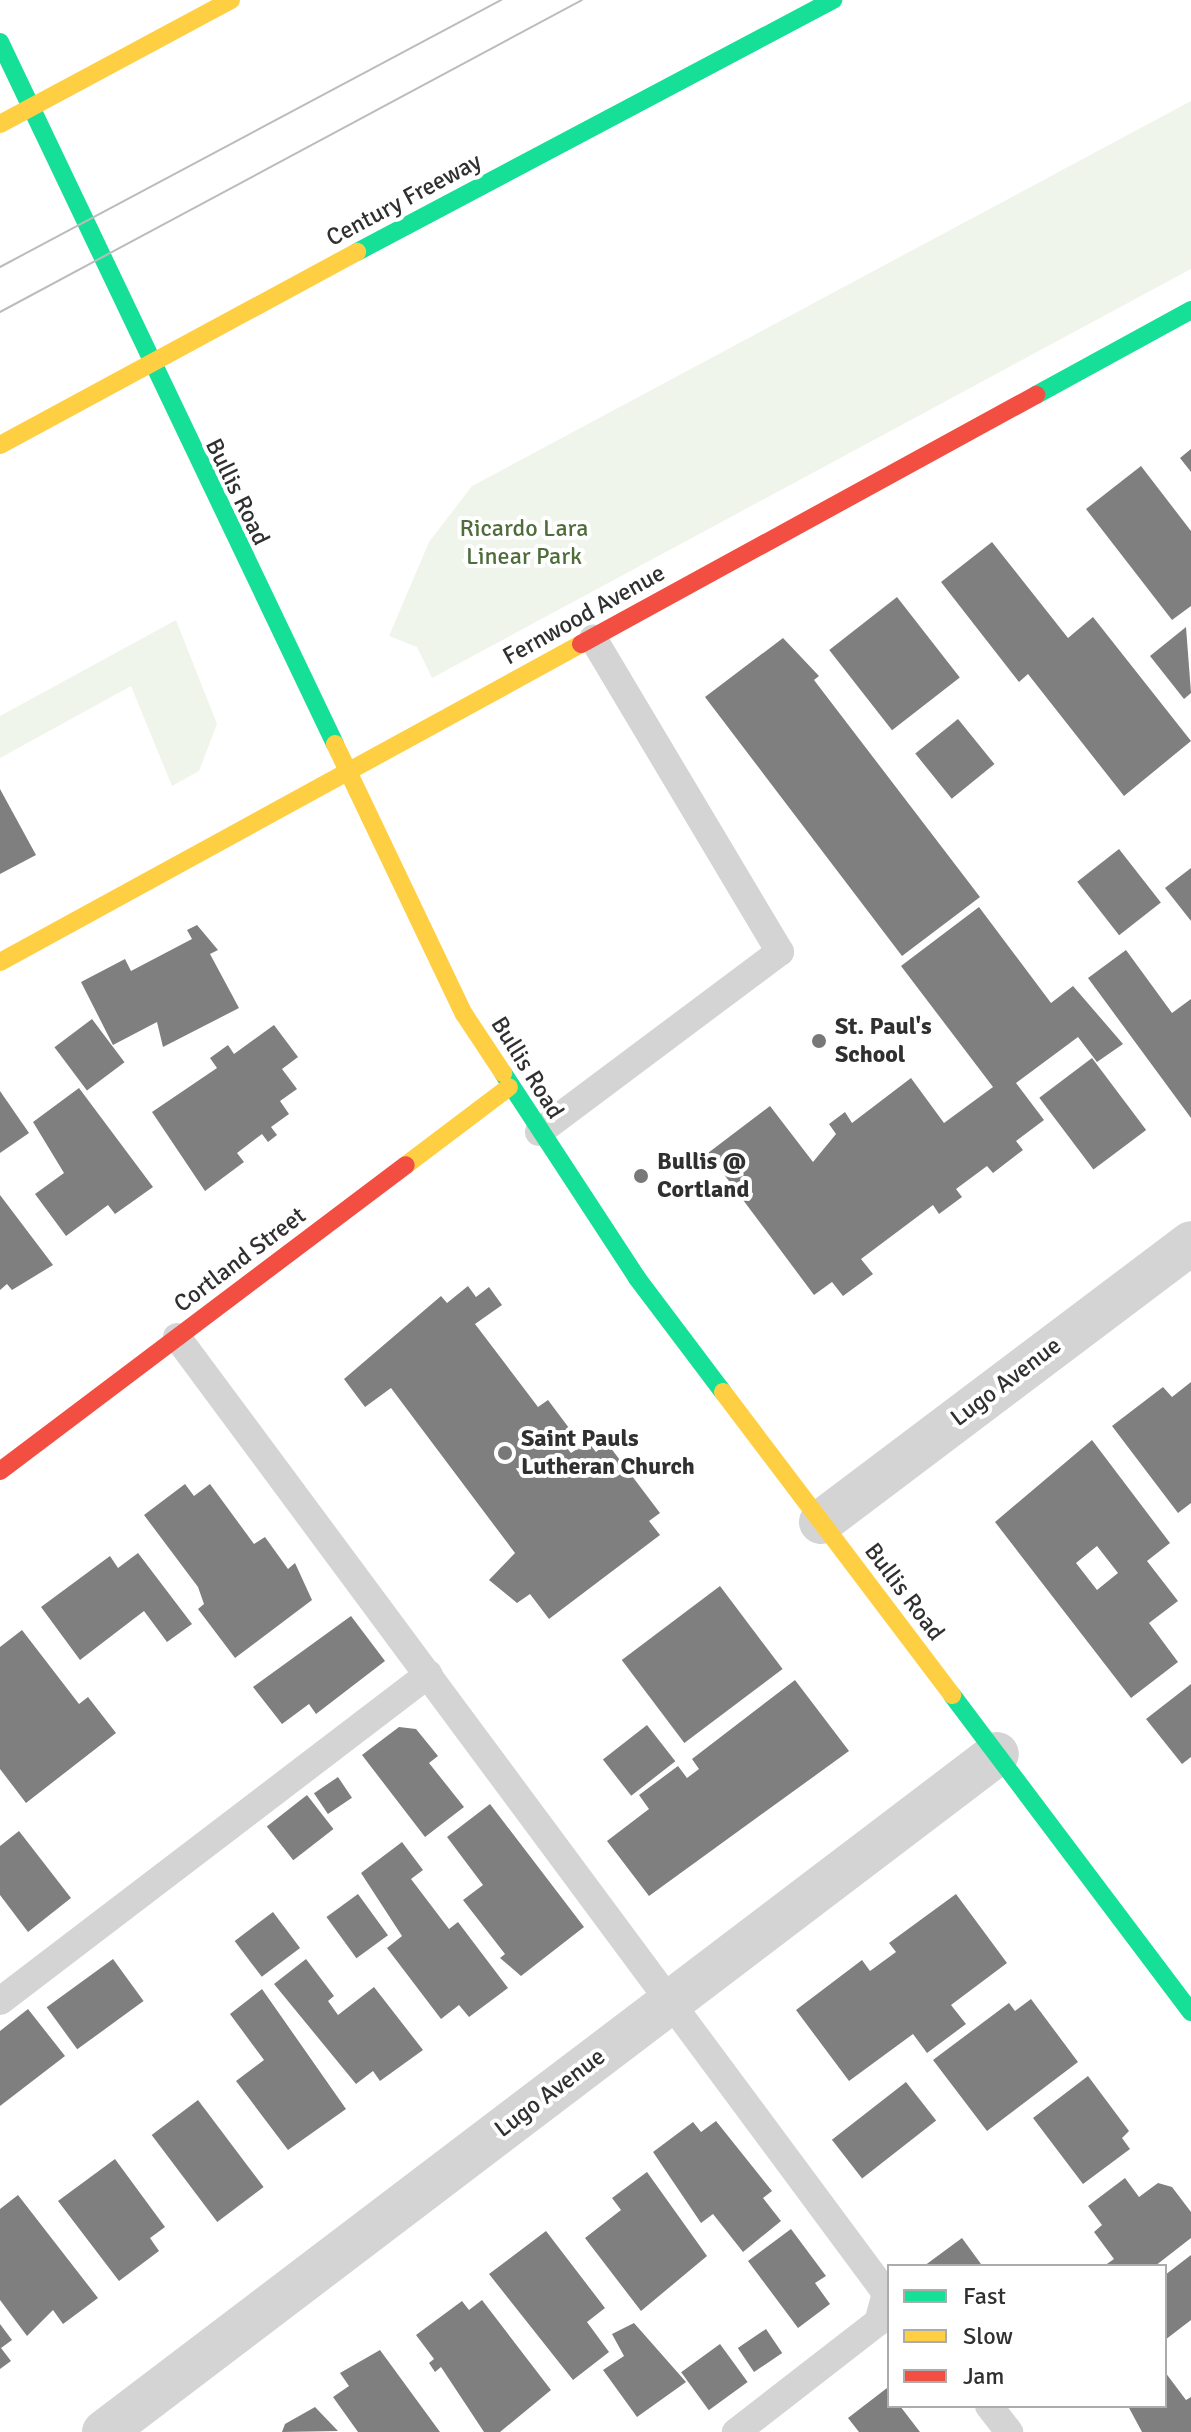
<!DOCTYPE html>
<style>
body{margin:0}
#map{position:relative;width:1191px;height:2432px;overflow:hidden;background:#fff;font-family:Signika,sans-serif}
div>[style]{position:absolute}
.green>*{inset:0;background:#f0f5ec}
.building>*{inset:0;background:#7f7f7f;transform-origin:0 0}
.lane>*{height:28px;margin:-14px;padding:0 14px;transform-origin:14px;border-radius:14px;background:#d4d4d4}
.street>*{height:44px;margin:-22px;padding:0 22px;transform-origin:22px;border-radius:22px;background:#d4d4d4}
.fast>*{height:18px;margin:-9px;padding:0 9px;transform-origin:9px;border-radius:9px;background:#16e098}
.slow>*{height:18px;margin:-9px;padding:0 9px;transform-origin:9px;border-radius:9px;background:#ffcf43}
.jam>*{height:18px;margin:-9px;padding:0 9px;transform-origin:9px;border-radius:9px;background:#f24e42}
.tram>*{height:2px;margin:-1px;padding:0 1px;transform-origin:1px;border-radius:1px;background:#bcbcbc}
.slow-bridge>*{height:18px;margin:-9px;padding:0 9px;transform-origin:9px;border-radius:9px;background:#ffcf43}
.dots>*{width:22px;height:22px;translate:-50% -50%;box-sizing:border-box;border:4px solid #fff;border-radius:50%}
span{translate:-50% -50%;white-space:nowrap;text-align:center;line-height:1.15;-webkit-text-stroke:8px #fff;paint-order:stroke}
.street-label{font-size:24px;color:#303030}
.park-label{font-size:24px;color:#4e6d3b}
.poi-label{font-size:24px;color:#303030;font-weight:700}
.left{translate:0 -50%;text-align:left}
.legend{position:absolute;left:887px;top:2264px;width:280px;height:144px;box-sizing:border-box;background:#fff;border:2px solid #acacac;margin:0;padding:10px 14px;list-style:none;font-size:24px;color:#303030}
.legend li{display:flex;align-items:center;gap:16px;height:40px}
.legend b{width:40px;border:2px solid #acacac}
</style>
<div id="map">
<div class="green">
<i style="clip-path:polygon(1191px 101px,1191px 269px,432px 678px,417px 647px,389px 636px,429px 542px,472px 486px)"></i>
<i style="clip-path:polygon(176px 620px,217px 724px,199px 771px,172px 786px,131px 686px,0 758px,0 716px)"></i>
</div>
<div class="building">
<i style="clip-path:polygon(1191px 449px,1191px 472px,1180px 458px)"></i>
<i style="clip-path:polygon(1141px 466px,1191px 531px,1191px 606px,1172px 620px,1086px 509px)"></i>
<i style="clip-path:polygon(992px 542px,1068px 638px,1093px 617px,1191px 741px,1124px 796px,1028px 674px,1019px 682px,941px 582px)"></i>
<i style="left:897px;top:597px;width:102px;height:86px;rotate:52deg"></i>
<i style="clip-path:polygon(1186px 627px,1191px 693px,1184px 699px,1150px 656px)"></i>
<i style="clip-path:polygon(783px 638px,819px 676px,814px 680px,980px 897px,902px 956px,705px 697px)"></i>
<i style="left:958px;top:719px;width:58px;height:55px;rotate:51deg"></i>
<i style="clip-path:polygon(0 789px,36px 855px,0 874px)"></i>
<i style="left:1119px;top:849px;width:68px;height:53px;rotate:52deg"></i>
<i style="clip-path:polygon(1191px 868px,1191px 921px,1165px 888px)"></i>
<i style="clip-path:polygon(979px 907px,1051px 1003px,1073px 986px,1123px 1044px,1097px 1062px,1078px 1037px,1016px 1083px,1044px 1120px,1016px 1141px,1023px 1150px,993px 1173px,987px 1166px,956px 1189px,962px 1197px,939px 1214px,933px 1205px,861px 1259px,873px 1274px,843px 1296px,832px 1282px,814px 1295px,708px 1153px,770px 1106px,813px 1162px,836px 1134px,829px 1124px,845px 1112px,852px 1123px,911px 1078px,944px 1123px,993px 1087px,901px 966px)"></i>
<i style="clip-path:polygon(197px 925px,218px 950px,210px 954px,239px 1008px,163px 1047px,157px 1022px,113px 1045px,81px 982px,125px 959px,131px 971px,192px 939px,187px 930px)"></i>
<i style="clip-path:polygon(1126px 950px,1172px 1013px,1191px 999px,1191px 1118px,1088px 978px)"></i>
<i style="left:92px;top:1019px;width:54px;height:47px;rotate:53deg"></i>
<i style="clip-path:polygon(274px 1025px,298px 1057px,282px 1069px,297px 1089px,280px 1101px,289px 1114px,271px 1127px,277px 1135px,268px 1142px,262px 1134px,237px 1153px,244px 1162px,205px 1191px,152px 1112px,217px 1068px,210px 1058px,228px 1045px,234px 1054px)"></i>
<i style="left:1092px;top:1058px;width:90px;height:66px;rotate:53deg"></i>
<i style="clip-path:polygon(79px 1088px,153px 1187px,115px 1214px,108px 1205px,66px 1236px,35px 1194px,64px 1173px,33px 1122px)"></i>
<i style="clip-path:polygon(0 1091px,29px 1133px,0 1153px)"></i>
<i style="clip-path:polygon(0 1195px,53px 1265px,12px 1290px,7px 1284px,0 1290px)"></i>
<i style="clip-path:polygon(468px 1286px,476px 1297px,489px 1287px,502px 1305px,475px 1324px,538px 1407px,548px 1400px,569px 1428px,558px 1437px,571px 1453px,588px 1442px,596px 1452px,607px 1443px,660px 1513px,649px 1521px,660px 1535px,549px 1619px,530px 1594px,517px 1603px,489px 1580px,515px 1553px,391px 1388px,365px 1407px,344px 1379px,441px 1296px,447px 1303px)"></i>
<i style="clip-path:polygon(1191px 1382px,1191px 1503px,1178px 1513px,1112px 1426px,1163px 1387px,1172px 1397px)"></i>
<i style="clip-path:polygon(evenodd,1092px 1440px,1170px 1543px,1147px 1561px,1178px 1601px,1149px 1623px,1178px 1662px,1131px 1698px,995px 1522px,1092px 1440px,1097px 1546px,1118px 1573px,1097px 1590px,1076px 1563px,1097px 1546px)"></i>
<i style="clip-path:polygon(185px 1484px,194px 1496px,210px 1484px,254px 1544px,265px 1537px,288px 1569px,295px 1563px,312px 1600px,235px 1658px,198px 1609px,204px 1604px,198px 1587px,144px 1515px)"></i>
<i style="clip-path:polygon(138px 1553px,192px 1624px,167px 1642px,144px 1611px,80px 1660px,41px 1607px,110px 1556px,118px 1568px)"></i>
<i style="left:720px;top:1586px;width:104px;height:123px;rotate:53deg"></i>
<i style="clip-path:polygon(351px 1616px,385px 1661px,316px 1714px,309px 1704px,282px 1724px,253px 1687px)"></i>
<i style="clip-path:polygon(22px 1630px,79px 1704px,88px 1697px,116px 1733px,26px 1803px,0 1769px,0 1647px)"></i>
<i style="clip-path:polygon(795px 1680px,849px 1751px,649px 1896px,607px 1841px,649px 1809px,639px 1795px,678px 1766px,687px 1778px,699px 1769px,692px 1759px)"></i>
<i style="clip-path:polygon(1191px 1684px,1191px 1757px,1182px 1764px,1146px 1719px)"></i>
<i style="left:647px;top:1725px;width:46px;height:56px;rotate:52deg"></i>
<i style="clip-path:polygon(399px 1727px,416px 1729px,438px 1756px,429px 1763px,464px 1807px,425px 1837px,362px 1755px)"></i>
<i style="left:338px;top:1777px;width:25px;height:29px;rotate:56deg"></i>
<i style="left:307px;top:1795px;width:43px;height:51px;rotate:52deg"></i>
<i style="clip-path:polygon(490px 1804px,584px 1927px,521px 1976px,500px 1958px,505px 1954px,463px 1900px,483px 1885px,447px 1837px)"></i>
<i style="clip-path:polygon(19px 1831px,71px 1898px,28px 1932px,0 1895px,0 1846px)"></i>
<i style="clip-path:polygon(402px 1842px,423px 1870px,411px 1879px,449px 1929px,458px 1922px,508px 1988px,469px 2017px,459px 2005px,441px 2019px,387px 1948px,402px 1936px,361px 1873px)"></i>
<i style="left:358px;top:1894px;width:51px;height:39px;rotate:54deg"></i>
<i style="clip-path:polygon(956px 1894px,1007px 1963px,951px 2005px,966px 2024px,927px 2053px,913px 2034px,849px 2081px,796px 2010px,862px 1960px,870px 1971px,896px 1952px,889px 1943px)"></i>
<i style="left:273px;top:1912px;width:45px;height:48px;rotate:53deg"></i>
<i style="left:113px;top:1959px;width:52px;height:82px;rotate:54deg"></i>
<i style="clip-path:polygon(306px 1959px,334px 1996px,328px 2001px,338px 2015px,374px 1987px,423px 2050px,380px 2081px,373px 2071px,356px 2084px,274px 1984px)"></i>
<i style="clip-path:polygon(262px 1989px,346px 2109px,288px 2150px,236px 2081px,264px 2060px,230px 2014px)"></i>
<i style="clip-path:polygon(1031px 1999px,1078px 2062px,987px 2131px,933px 2060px,1009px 2003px,1015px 2011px)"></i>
<i style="clip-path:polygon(28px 2009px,65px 2056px,0 2106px,0 2031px)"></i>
<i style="clip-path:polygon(1088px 2076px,1129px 2131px,1122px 2138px,1130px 2149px,1083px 2184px,1033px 2118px)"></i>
<i style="left:906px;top:2082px;width:49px;height:94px;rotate:52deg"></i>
<i style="left:198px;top:2100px;width:109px;height:58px;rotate:53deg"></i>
<i style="clip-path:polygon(716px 2121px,772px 2191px,763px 2198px,781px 2221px,743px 2252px,713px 2214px,701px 2223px,653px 2152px,693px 2122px,701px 2132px)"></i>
<i style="clip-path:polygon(115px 2159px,165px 2227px,150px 2238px,159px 2251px,119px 2281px,58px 2201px)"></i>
<i style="clip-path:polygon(647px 2172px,707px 2256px,641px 2311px,585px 2238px,621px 2210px,612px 2198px)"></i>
<i style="clip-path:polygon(1125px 2178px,1139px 2197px,1158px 2183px,1172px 2187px,1191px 2212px,1191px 2238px,1155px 2266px,1104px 2266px,1114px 2259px,1094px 2232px,1102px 2225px,1088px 2206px)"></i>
<i style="clip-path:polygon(18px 2195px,98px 2298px,63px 2324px,53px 2310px,27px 2336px,0 2300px,0 2209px)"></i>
<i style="clip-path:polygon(791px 2229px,826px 2276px,815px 2283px,830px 2304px,798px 2328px,748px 2261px)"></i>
<i style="clip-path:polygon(546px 2231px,605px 2308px,587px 2322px,609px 2352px,573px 2380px,489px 2274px)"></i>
<i style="clip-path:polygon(962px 2238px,981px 2264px,924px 2266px)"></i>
<i style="clip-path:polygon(1191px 2255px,1191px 2320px,1165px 2340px,1165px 2275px)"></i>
<i style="clip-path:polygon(482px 2300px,551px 2390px,500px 2432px,484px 2432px,441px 2367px,435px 2372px,429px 2363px,434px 2359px,416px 2335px,462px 2301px,469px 2310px)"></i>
<i style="clip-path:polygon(634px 2323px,686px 2382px,637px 2417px,603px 2370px,624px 2356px,612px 2334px)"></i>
<i style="clip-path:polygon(0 2324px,12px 2340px,1px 2348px,11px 2361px,0 2369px)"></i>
<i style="left:766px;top:2329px;width:29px;height:34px;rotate:56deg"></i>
<i style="left:720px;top:2344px;width:47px;height:48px;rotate:54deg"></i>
<i style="clip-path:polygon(380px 2350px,440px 2432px,358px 2432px,333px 2397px,349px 2386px,340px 2373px)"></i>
<i style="clip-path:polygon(1165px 2372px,1186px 2400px,1191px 2397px,1191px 2432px,1142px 2432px,1128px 2406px,1165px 2406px)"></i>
<i style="clip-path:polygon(887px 2388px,889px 2406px,900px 2406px,920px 2432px,859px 2432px,848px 2418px)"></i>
<i style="clip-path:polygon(315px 2407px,338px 2431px,282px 2432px,285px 2424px)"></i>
</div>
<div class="lane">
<i style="left:539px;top:1132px;width:301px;rotate:-36.8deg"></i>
<i style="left:780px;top:952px;width:365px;rotate:-120.8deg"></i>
<i style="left:177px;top:1337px;width:1190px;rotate:53.44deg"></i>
<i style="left:886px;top:2293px;width:30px;rotate:105deg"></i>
<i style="left:878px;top:2322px;width:180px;rotate:142.2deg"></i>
<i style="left:0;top:2001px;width:539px;rotate:-37.32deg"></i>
<i style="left:989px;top:2406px;width:33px;rotate:52deg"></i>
</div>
<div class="street">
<i style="left:821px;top:1522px;width:463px;rotate:-37deg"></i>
<i style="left:104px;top:2432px;width:1121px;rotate:-37.21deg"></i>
</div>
<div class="fast">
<i style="left:0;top:42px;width:778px;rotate:64.49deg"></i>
<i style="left:357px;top:252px;width:539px;rotate:-27.9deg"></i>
<i style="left:1036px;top:395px;width:177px;rotate:-28.7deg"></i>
<i style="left:503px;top:1073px;width:245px;rotate:56.8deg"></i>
<i style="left:637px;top:1278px;width:143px;rotate:53deg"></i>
<i style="left:952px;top:1695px;width:397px;rotate:53deg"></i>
</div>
<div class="slow">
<i style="left:335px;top:744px;width:299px;rotate:64.5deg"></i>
<i style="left:464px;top:1014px;width:71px;rotate:56.5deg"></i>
<i style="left:0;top:962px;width:662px;rotate:-28.69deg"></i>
<i style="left:406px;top:1165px;width:129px;rotate:-37.1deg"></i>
<i style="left:723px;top:1392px;width:380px;rotate:52.9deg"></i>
</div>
<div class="jam">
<i style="left:581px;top:644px;width:519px;rotate:-28.69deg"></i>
<i style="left:0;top:1471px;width:508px;rotate:-37.01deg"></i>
</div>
<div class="tram">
<i style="left:0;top:267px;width:568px;rotate:-28.05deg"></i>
<i style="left:0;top:312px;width:660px;rotate:-28.19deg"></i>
</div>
<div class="slow-bridge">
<i style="left:0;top:124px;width:262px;rotate:-28.2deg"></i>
<i style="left:0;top:445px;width:406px;rotate:-28.4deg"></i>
</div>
<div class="dots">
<i style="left:819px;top:1041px;background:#787878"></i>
<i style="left:641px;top:1176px;background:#787878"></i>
<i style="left:505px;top:1453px;background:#787878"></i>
</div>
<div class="street-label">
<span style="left:404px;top:200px;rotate:-28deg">Century Freeway</span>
<span style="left:237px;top:492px;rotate:64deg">Bullis Road</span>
<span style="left:584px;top:615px;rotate:-29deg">Fernwood Avenue</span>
<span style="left:527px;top:1068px;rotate:58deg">Bullis Road</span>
<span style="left:240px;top:1260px;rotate:-37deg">Cortland Street</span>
<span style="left:1006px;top:1382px;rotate:-37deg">Lugo Avenue</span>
<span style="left:904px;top:1592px;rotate:53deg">Bullis Road</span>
<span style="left:550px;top:2093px;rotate:-37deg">Lugo Avenue</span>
</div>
<div class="park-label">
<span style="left:524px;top:543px">Ricardo Lara<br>Linear Park</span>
</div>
<div class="poi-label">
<span class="left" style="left:835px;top:1041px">St. Paul's<br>School</span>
<span class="left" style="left:657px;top:1176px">Bullis @<br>Cortland</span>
<span class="left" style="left:521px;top:1453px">Saint Pauls<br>Lutheran Church</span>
</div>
<ul class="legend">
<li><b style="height:10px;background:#16e098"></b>Fast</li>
<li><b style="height:10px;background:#ffcf43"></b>Slow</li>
<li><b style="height:10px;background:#f24e42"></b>Jam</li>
</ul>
</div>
